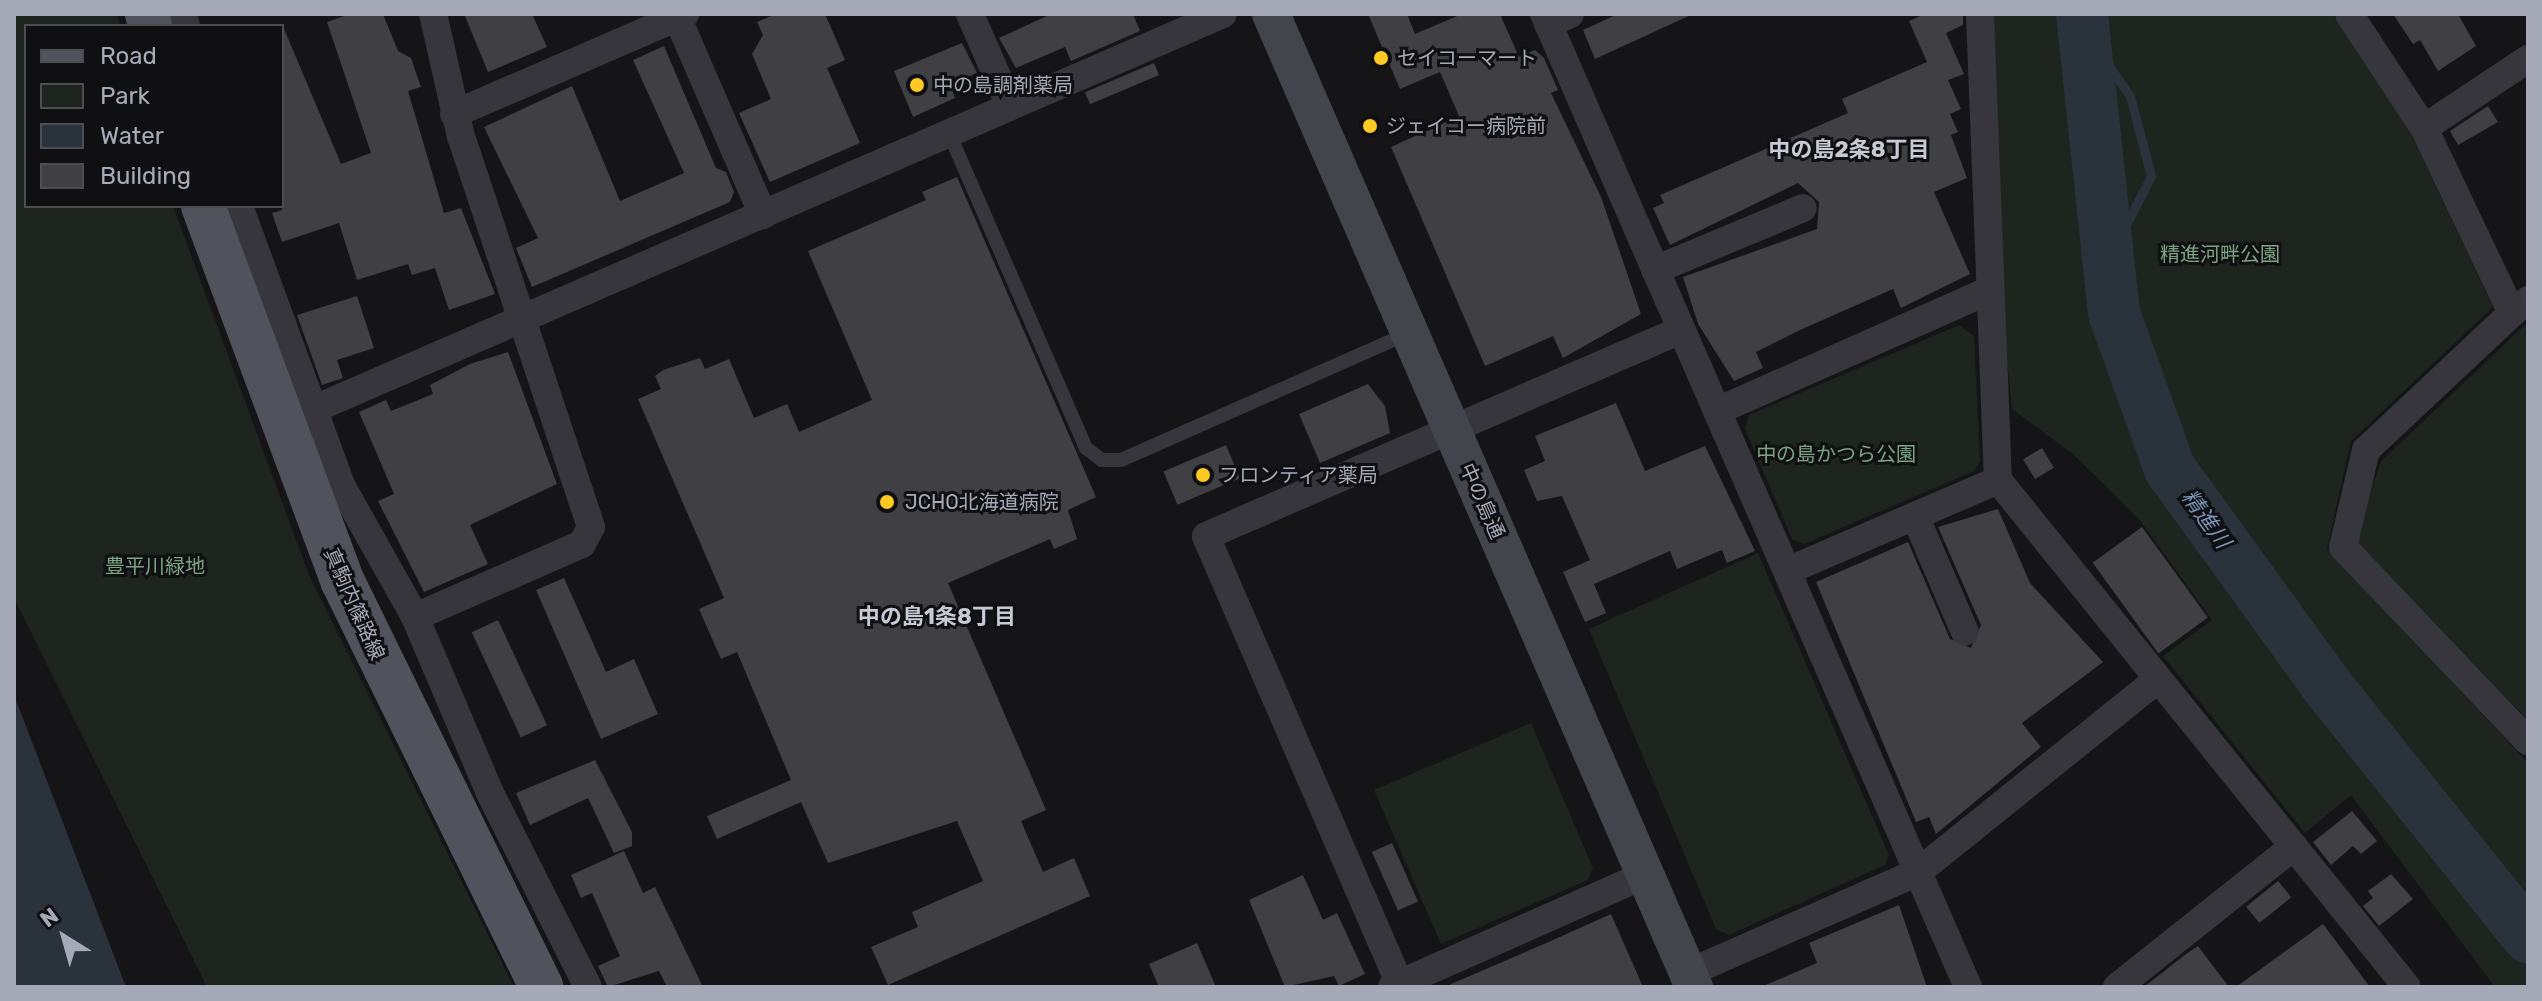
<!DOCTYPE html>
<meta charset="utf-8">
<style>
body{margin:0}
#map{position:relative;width:2542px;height:1001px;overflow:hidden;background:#151517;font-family:Rubik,"Noto Sans JP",sans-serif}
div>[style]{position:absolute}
.green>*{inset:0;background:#1d251e}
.water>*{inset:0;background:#2a323c}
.stream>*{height:9px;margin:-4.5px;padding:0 4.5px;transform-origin:4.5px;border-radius:4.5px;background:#2a323c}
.river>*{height:52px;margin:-26px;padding:0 26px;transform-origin:26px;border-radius:26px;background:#2a323c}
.building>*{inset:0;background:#3f3f44;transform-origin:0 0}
.lane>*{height:14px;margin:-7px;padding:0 7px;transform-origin:7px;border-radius:7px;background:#36363c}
.street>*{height:28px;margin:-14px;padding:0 14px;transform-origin:14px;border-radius:14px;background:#36363c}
.secondary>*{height:38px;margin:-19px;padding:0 19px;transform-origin:19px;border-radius:19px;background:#43454d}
.primary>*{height:44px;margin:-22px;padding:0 22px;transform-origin:22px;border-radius:22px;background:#51535c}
.dots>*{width:22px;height:22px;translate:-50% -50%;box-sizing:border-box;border:4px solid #101012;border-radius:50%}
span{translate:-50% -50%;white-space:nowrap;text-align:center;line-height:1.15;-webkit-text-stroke:6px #101012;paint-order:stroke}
.poi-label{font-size:20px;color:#a6aab8}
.left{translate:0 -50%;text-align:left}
.park-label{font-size:20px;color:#7ba581}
.street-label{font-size:20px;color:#a6aab8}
.neighbourhood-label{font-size:22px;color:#c7c9d4;font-weight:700}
.water-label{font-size:22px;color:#7994b7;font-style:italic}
.frame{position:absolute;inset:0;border:16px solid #a6aab8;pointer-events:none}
.legend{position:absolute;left:24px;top:24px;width:260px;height:184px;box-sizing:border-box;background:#101012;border:2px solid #4c4e54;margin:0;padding:10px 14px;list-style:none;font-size:24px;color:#a6aab8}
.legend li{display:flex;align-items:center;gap:16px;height:40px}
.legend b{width:40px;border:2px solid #4c4e54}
.north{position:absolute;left:24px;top:897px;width:80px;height:80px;-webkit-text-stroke:6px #101012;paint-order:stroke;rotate:323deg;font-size:22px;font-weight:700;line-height:32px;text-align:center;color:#a6aab8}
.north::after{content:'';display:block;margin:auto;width:28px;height:36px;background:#a6aab8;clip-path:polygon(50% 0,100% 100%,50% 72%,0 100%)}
</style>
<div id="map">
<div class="green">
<i style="clip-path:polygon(14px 14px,117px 14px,120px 26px,26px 26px,26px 206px,173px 206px,309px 575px,514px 987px,207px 987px,14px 598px)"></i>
<i style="clip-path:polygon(1987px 14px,2332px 14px,2400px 111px,2493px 307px,2351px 441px,2327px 549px,2528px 763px,2528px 987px,2495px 987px,2351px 795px,2305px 833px,2163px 656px,2212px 620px,2139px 519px,2073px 454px,2012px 409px,1991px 205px)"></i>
<i style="clip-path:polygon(2528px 322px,2528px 720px,2354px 539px,2381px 461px)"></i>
<i style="clip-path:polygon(1959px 325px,1974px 336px,1980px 461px,1974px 471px,1804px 544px,1792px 539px,1745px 429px,1749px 415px)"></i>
<i style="clip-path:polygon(1758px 553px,1889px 855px,1885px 865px,1729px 935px,1716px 929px,1589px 629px)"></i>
<i style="clip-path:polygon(1531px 723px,1593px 868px,1588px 880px,1441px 944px,1374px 790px)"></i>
</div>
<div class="water">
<i style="clip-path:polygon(14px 695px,126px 987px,14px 987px)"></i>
</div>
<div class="stream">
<i style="left:2085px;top:31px;width:79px;rotate:55.3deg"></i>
<i style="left:2130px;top:96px;width:83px;rotate:75.3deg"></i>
<i style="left:2151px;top:176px;width:85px;rotate:117.2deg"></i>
</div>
<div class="river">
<i style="left:2082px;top:14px;width:301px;rotate:83.9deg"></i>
<i style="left:2114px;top:313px;width:166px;rotate:70.3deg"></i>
<i style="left:2170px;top:469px;width:268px;rotate:54.1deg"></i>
<i style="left:2327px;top:686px;width:322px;rotate:51.3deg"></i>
</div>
<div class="building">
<i style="clip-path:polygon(350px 14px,383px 14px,398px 51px,411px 58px,421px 87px,408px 91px,444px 213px,461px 208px,495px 294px,449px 310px,435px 268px,412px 275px,408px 264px,357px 280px,339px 223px,282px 242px,272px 213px,282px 210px,282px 24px,341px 164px,371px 153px,327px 22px)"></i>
<i style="clip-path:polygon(464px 14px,532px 14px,547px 47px,488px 72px)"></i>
<i style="clip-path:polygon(776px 14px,825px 14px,845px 60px,827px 68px,860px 143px,770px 182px,739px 113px,771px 99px,752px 54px,763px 35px,757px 22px)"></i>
<i style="clip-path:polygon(1051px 14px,1133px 14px,1140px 31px,1071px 61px,1065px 47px,1016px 68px,999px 38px)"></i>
<i style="clip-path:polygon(1368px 14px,1407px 14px,1415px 34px,1462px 14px,1500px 14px,1519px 57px,1535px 50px,1544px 58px,1558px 90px,1551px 93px,1601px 197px,1641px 314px,1563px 358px,1553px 336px,1485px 366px,1391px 147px,1459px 116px,1440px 72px,1400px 89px)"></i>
<i style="clip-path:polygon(1618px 14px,1693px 14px,1595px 59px,1583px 30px)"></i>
<i style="clip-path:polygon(1925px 14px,1963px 14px,1963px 25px,1946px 33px,1964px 74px,1948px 80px,1961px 109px,1950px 114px,1958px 132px,1951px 135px,1967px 178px,1934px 192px,1970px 274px,1901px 308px,1893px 289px,1800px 330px,1756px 352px,1763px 368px,1734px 381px,1698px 324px,1683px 277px,1817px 229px,1819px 202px,1798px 183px,1670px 245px,1653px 208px,1664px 203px,1660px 195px,1848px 113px,1842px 99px,1927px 62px,1909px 21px)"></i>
<i style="clip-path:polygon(2393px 14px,2458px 14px,2476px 46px,2438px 71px,2420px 40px,2413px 44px)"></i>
<i style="clip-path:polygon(962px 43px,977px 73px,950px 85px,955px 98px,913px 117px,894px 71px)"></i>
<i style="clip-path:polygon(664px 46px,716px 168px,726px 172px,734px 192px,730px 202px,532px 287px,516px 248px,538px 238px,484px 127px,572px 86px,620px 201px,684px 173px,633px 60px)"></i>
<i style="left:1154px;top:63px;width:13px;height:75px;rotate:67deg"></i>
<i style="clip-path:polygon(2488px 106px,2498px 122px,2458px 145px,2450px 131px)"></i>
<i style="clip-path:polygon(957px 177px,1096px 497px,1068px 510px,1077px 539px,1054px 549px,1050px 539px,948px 583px,1046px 810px,1021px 821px,1043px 872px,1074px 858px,1090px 896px,888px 985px,871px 947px,918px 927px,912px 912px,983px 881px,957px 821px,828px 863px,801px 802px,717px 839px,707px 816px,791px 780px,737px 652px,721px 659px,699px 609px,724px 598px,638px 399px,661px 389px,655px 376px,663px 370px,700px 358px,705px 369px,729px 359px,754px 418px,787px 404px,799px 432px,872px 400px,808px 251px,926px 200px,922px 192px)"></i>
<i style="clip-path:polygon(357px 296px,374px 348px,337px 360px,343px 378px,322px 385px,297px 315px)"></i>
<i style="clip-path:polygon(508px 352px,557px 484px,470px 525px,488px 564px,424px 592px,378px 501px,394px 494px,359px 412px,386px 400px,391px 411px,433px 394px,430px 385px,470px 364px)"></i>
<i style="clip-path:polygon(1368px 384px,1385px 406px,1390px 433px,1320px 463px,1299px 414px)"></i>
<i style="clip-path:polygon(1616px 403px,1645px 471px,1705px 446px,1755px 551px,1727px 563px,1722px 550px,1677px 569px,1670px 551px,1594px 584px,1606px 613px,1585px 622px,1563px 572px,1590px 560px,1562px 496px,1537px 501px,1524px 470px,1545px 461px,1535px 436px)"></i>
<i style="left:1226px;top:445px;width:36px;height:68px;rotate:67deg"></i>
<i style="left:2042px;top:448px;width:23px;height:22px;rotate:59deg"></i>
<i style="clip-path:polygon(1998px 509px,2030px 583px,2103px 662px,2022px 723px,2041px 747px,1936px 834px,1929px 817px,1916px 822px,1816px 582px,1908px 542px,1950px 639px,1971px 648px,1981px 625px,1938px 527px)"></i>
<i style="left:2142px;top:527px;width:112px;height:61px;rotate:54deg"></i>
<i style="clip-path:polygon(564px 578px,606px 672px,634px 659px,658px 714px,601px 739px,536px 590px)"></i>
<i style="left:498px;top:620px;width:116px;height:29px;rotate:65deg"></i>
<i style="clip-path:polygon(595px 760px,632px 832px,632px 846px,614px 853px,588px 798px,530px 825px,516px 793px)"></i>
<i style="clip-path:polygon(2352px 811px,2377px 841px,2361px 854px,2353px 846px,2331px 865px,2313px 842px)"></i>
<i style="left:1392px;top:843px;width:64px;height:22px;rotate:66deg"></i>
<i style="clip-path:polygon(624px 851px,643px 893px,655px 887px,703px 987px,667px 987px,659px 971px,608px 987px,598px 966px,620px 956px,592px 893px,581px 898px,571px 875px)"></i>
<i style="clip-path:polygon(2391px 874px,2413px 899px,2379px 926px,2363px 906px,2373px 898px,2368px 891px)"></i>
<i style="clip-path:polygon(1303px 875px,1323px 920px,1337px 913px,1365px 974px,1339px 986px,1334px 976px,1285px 987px,1249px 900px)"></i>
<i style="left:2278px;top:881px;width:21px;height:41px;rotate:51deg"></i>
<i style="clip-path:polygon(1899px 905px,1927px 987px,1761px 987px,1817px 963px,1809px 943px)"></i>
<i style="clip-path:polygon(1611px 914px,1643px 987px,1444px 987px,1544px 944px)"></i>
<i style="clip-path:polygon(2323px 924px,2370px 987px,2236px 987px)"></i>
<i style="clip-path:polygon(1197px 943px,1216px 987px,1159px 987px,1149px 964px)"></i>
<i style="clip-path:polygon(2198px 946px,2229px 987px,2144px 987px,2186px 954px)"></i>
</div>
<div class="lane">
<i style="left:949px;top:133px;width:344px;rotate:66.5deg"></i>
<i style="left:1086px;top:448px;width:20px;rotate:37deg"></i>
<i style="left:1102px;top:460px;width:19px"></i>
<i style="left:1121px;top:460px;width:315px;rotate:-23.8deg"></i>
</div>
<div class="street">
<i style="left:183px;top:14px;width:12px;rotate:76deg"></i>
<i style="left:970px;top:14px;width:100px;rotate:66.5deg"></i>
<i style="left:1544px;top:14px;width:1061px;rotate:66.45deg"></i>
<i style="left:1980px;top:14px;width:466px;rotate:87.8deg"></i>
<i style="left:1998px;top:480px;width:651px;rotate:51.11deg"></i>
<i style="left:2349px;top:14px;width:136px;rotate:56.7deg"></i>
<i style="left:2424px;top:128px;width:205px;rotate:64.6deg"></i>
<i style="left:2512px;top:313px;width:21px;rotate:-39deg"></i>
<i style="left:677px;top:17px;width:216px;rotate:66.5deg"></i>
<i style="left:1548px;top:24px;width:24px;rotate:-24deg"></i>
<i style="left:454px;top:114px;width:252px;rotate:-23.4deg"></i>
<i style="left:2424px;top:128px;width:125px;rotate:-33.6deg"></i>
<i style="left:239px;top:206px;width:297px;rotate:69.9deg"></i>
<i style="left:341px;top:485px;width:151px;rotate:60.7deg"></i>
<i style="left:415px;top:617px;width:191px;rotate:66.9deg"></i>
<i style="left:490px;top:793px;width:217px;rotate:63.2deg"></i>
<i style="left:1655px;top:270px;width:160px;rotate:-22.7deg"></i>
<i style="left:2512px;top:313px;width:200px;rotate:136.8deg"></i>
<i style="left:2366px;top:450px;width:100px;rotate:103.3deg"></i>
<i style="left:2343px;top:547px;width:268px;rotate:46.4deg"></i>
<i style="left:312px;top:410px;width:993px;rotate:-23.49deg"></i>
<i style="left:1717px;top:411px;width:296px;rotate:-23.9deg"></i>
<i style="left:1915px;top:516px;width:126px;rotate:66.7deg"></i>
<i style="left:1787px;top:571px;width:230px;rotate:-23.3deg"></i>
<i style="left:415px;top:617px;width:182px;rotate:-23.6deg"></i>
<i style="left:582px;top:544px;width:19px;rotate:-62deg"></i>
<i style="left:591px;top:527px;width:411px;rotate:-108.4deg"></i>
<i style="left:461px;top:137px;width:126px;rotate:-102.8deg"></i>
<i style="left:1688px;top:973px;width:251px;rotate:-23.7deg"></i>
<i style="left:1918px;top:872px;width:308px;rotate:-38.8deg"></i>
<i style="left:1392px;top:987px;width:277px;rotate:-23.9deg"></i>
<i style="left:1401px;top:987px;width:491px;rotate:-113.4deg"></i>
<i style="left:1206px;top:536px;width:518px;rotate:-23.45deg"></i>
<i style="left:2117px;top:987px;width:226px;rotate:-38.5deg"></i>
</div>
<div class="secondary">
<i style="left:1271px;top:14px;width:1061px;rotate:66.5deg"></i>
</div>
<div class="primary">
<i style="left:147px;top:14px;width:12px;rotate:76deg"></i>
<i style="left:203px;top:206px;width:401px;rotate:69.6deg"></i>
<i style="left:343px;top:582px;width:451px;rotate:63.9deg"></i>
</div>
<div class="dots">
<i style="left:1381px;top:58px;background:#ffc925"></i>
<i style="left:917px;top:85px;background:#ffc925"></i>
<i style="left:1370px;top:126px;background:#ffc925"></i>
<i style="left:1203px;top:475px;background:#ffc925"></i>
<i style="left:887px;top:502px;background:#ffc925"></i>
</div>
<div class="poi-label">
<span class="left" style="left:1397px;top:58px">セイコーマート</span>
<span class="left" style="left:933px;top:85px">中の島調剤薬局</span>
<span class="left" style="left:1386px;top:126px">ジェイコー病院前</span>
<span class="left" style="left:1219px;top:475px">フロンティア薬局</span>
<span class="left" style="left:905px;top:502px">JCHO北海道病院</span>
</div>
<div class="park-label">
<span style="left:2220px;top:254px">精進河畔公園</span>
<span style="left:1836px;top:454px">中の島かつら公園</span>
<span style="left:155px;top:566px">豊平川緑地</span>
</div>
<div class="street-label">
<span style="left:1482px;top:501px;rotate:66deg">中の島通</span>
<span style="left:354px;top:604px;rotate:66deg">真駒内篠路線</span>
</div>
<div class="neighbourhood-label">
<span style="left:1849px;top:150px">中の島2条8丁目</span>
<span style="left:937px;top:617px">中の島1条8丁目</span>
</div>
<div class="water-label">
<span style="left:2206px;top:519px;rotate:54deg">精進川</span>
</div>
<div class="frame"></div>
<ul class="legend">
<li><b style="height:10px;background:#51535c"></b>Road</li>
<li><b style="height:22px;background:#1d251e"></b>Park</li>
<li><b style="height:22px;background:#2a323c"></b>Water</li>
<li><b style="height:22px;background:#3f3f44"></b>Building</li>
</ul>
<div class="north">N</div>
</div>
